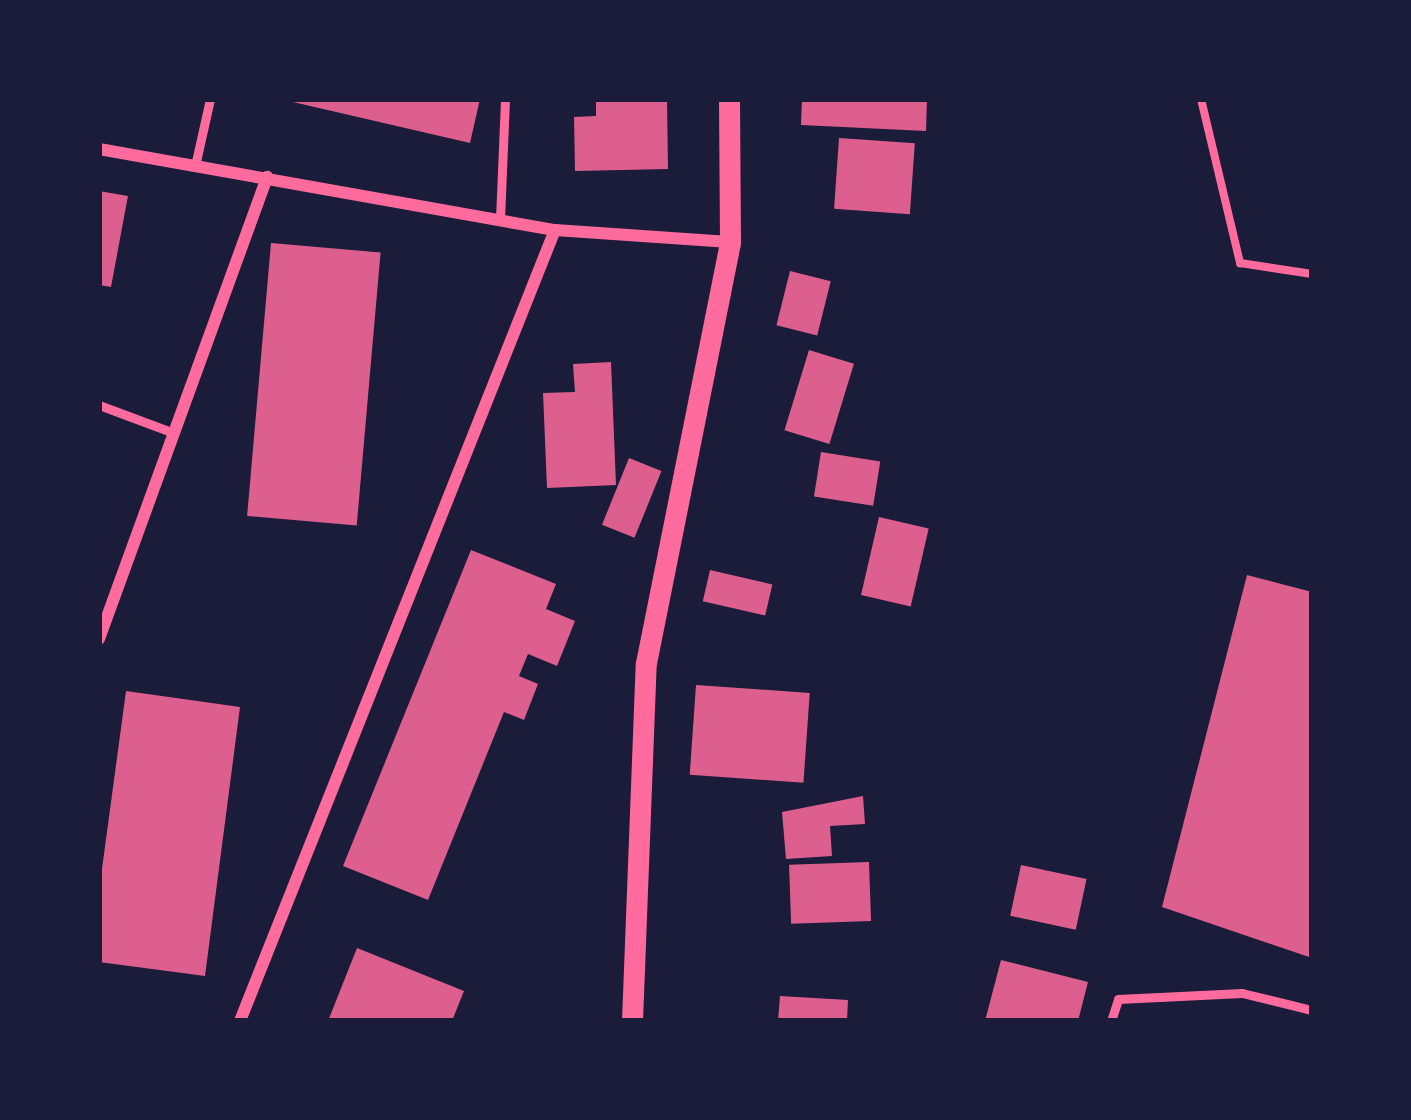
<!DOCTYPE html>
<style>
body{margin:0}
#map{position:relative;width:1411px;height:1120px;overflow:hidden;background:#1b1b3a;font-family:Rubik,sans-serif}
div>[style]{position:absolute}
.building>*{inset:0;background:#dd5f8e;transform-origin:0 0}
.path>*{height:8px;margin:-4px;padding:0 4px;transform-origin:4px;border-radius:4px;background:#ff6b9d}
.service>*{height:9px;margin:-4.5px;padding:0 4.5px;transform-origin:4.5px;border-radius:4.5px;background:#ff6b9d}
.minor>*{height:12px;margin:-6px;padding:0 6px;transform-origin:6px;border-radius:6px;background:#ff6b9d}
.tertiary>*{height:21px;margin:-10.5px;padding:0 10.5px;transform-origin:10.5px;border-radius:10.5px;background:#ff6b9d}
span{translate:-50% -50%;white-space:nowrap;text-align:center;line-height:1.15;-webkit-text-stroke:12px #1b1b3a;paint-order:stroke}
.frame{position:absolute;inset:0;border:102px solid #1b1b3a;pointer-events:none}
</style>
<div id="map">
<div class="building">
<i style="clip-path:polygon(280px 99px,480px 99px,470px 143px)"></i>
<i style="clip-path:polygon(596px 99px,667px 99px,668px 169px,575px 171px,574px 117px,596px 116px)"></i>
<i style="clip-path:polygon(802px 99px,927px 99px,926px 131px,801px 125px)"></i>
<i style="left:839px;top:138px;width:76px;height:71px;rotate:4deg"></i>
<i style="clip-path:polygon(99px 191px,128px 196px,111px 287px,99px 285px)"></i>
<i style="left:271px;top:243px;width:110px;height:274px;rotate:5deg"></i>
<i style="left:790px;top:271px;width:42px;height:56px;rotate:14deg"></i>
<i style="left:809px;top:350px;width:47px;height:84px;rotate:17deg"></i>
<i style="clip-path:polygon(611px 362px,616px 485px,547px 488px,543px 393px,575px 392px,573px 364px)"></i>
<i style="left:821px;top:452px;width:60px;height:45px;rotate:9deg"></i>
<i style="left:629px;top:458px;width:35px;height:72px;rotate:22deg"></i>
<i style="left:879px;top:517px;width:51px;height:80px;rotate:13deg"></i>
<i style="clip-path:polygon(471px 550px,556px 584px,546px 609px,575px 621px,557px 666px,528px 654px,519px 676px,538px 684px,524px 720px,504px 712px,428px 900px,343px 866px)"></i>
<i style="left:710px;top:570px;width:64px;height:32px;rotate:13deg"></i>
<i style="clip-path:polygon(1247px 575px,1312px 592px,1312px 958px,1162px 907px)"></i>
<i style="left:696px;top:685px;width:114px;height:90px;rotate:4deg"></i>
<i style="clip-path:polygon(126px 691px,240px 707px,205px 976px,99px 962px,99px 891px)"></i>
<i style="clip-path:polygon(863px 796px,865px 824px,830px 826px,832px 856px,786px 859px,782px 812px)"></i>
<i style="left:869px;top:862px;width:59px;height:80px;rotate:88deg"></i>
<i style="left:1021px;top:865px;width:67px;height:52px;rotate:12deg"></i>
<i style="clip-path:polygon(357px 948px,464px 991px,452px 1021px,328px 1021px)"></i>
<i style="clip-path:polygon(1001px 960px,1088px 982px,1078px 1021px,985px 1021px)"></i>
<i style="clip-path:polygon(780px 996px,848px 1000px,847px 1021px,778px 1021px)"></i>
</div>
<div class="path">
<i style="left:1201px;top:99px;width:169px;rotate:76.6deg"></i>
<i style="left:1240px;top:263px;width:73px;rotate:8.7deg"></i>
</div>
<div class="service">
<i style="left:195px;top:166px;width:69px;rotate:-77.4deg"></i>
<i style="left:500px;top:219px;width:120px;rotate:-87.6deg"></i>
<i style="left:99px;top:405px;width:80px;rotate:20.5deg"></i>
<i style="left:1111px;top:1021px;width:23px;rotate:-72deg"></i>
<i style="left:1118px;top:999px;width:124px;rotate:-2.8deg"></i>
<i style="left:1242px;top:993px;width:72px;rotate:13.7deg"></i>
</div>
<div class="minor">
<i style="left:99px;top:149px;width:463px;rotate:10.1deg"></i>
<i style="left:555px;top:230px;width:175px;rotate:3.9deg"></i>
<i style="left:99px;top:639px;width:492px;rotate:-70deg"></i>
<i style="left:240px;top:1021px;width:851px;rotate:-68.29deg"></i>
</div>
<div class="tertiary">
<i style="left:632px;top:1021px;width:358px;rotate:-87.8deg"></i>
<i style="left:646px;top:663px;width:429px;rotate:-78.7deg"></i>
<i style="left:730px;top:242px;width:143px;rotate:-90.4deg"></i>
</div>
<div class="frame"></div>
</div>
